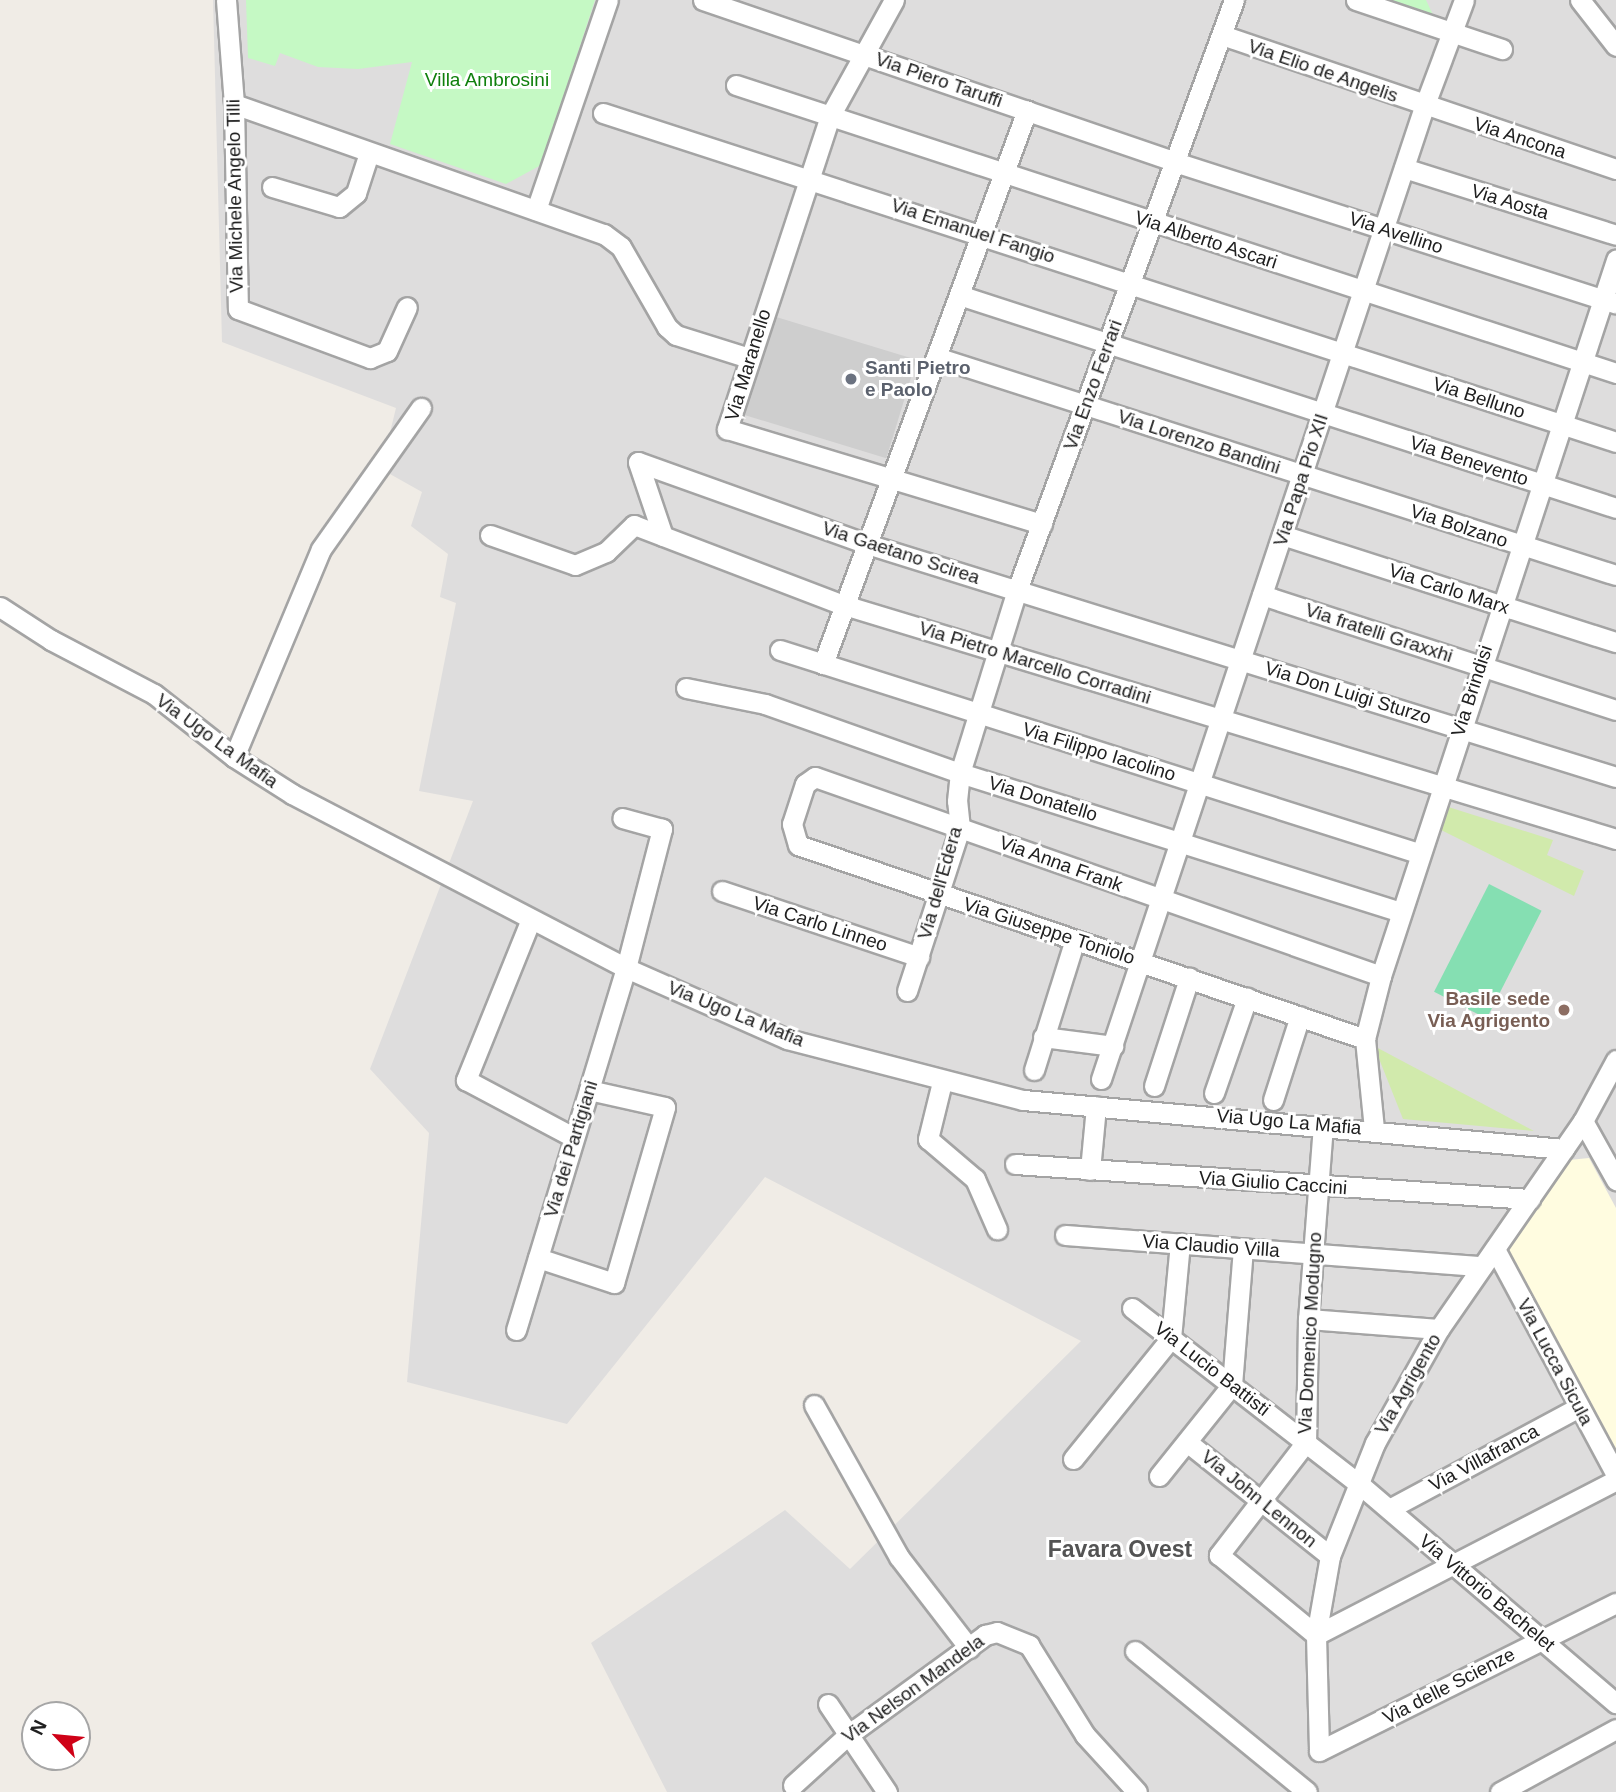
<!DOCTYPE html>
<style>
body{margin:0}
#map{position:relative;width:1616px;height:1792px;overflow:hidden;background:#f0ece6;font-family:Helvetica,sans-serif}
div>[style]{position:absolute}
.residential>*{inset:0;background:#dedddd}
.education>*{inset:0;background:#fffce0}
.religious>*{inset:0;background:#cecece;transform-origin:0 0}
.grass>*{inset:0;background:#d1eaac}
.park>*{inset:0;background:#c5f9c4}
.pitch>*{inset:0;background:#85dfb2;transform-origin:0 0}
.roads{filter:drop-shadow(2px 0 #a4a4a4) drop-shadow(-2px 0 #a4a4a4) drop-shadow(0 2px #a4a4a4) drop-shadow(0 -2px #a4a4a4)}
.street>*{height:19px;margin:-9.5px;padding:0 9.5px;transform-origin:9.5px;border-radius:9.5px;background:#fff}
.dots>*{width:19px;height:19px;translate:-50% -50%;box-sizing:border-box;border:4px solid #fff;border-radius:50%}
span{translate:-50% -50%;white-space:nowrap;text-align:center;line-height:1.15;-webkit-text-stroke:6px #fff;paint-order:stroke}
.street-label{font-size:19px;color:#202020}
.park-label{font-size:19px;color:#0f7f0c}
.worship-label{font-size:19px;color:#5b616d;font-weight:700}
.left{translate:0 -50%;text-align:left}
.education-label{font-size:19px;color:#785e54;font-weight:700}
.right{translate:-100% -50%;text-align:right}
.quarter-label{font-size:23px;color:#535353;font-weight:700}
.north{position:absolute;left:21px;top:1701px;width:70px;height:70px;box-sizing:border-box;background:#fff;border:2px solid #a6a6a6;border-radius:50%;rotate:296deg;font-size:19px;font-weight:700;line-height:28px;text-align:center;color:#202020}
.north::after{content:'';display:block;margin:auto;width:24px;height:32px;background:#cf0117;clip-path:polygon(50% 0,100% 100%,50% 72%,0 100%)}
</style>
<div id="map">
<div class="residential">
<i style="clip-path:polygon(213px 0,1616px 0,1616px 1792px,667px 1792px,591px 1643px,785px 1510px,850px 1569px,1081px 1341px,765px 1177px,567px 1424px,407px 1382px,429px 1133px,370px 1069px,473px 801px,419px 791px,456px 603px,440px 597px,448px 554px,411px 526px,422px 492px,381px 469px,396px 408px,222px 342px)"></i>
</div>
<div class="education">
<i style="clip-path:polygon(1589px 1158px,1616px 1208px,1616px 1458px,1504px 1247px,1569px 1160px)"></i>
</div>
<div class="religious">
<i style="left:773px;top:316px;width:150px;height:103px;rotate:17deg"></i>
</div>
<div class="grass">
<i style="clip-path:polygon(1442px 805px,1553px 840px,1547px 855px,1584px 871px,1574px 896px,1435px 827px)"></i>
<i style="clip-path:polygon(1374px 1046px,1534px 1131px,1403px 1119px)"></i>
</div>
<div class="park">
<i style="clip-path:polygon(246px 0,595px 0,541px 165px,506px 184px,390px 144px,412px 62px,358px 69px,318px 67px,280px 53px,275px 66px,248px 58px)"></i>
<i style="clip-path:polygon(1383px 0,1426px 0,1434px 17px)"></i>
</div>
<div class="pitch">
<i style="left:1489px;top:884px;width:59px;height:121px;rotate:27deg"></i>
</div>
<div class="roads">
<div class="street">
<i style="left:226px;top:0;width:104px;rotate:85.6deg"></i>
<i style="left:234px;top:104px;width:205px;rotate:88.9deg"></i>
<i style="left:238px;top:309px;width:141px;rotate:20.4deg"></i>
<i style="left:370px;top:358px;width:18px;rotate:-22deg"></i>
<i style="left:387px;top:351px;width:48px;rotate:-65.6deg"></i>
<i style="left:703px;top:0;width:499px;rotate:18.9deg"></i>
<i style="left:1175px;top:162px;width:463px;rotate:17.8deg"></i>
<i style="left:894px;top:0;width:132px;rotate:118.9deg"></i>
<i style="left:830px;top:116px;width:330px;rotate:108.2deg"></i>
<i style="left:727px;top:429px;width:329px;rotate:16.8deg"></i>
<i style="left:1356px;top:0;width:154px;rotate:18.6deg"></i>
<i style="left:1580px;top:0;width:58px;rotate:52deg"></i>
<i style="left:1222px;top:35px;width:416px;rotate:18.8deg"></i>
<i style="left:736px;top:85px;width:926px;rotate:18.12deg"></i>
<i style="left:234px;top:104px;width:392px;rotate:19.4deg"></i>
<i style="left:604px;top:234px;width:21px;rotate:37deg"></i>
<i style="left:621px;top:247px;width:92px;rotate:60.1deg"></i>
<i style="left:667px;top:327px;width:12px;rotate:42deg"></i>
<i style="left:676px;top:335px;width:77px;rotate:17.5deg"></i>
<i style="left:603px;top:113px;width:1065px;rotate:17.99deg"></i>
<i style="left:1404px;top:168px;width:222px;rotate:17.5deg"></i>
<i style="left:272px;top:187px;width:70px;rotate:16.6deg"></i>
<i style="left:339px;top:207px;width:22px;rotate:-39deg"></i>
<i style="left:356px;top:193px;width:42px;rotate:-72deg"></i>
<i style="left:536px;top:210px;width:222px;rotate:-71.1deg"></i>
<i style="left:959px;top:295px;width:691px;rotate:17.96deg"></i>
<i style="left:936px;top:357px;width:714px;rotate:17.78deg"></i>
<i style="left:490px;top:535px;width:90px;rotate:19.4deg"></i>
<i style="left:575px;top:565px;width:34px;rotate:-23deg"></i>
<i style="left:606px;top:552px;width:39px;rotate:-44deg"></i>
<i style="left:634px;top:525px;width:225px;rotate:20.9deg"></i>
<i style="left:844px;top:605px;width:807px;rotate:16.86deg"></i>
<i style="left:1282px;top:535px;width:351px;rotate:17.8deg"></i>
<i style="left:663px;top:536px;width:78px;rotate:-108.7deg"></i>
<i style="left:638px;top:462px;width:243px;rotate:19.7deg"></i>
<i style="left:867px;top:544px;width:784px;rotate:17.28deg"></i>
<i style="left:1262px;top:595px;width:372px;rotate:18deg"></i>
<i style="left:0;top:607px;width:61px;rotate:32.9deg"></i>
<i style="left:51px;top:640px;width:116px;rotate:27.7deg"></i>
<i style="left:154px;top:694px;width:102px;rotate:38.2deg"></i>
<i style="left:234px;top:757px;width:69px;rotate:32.5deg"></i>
<i style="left:292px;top:794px;width:377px;rotate:27.5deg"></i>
<i style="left:626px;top:968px;width:176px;rotate:23.8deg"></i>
<i style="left:787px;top:1039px;width:244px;rotate:14.5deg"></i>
<i style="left:1023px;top:1100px;width:543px;rotate:5.18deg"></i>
<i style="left:780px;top:650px;width:670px;rotate:17.65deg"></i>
<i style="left:823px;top:664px;width:590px;rotate:-69.78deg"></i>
<i style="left:686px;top:688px;width:81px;rotate:11.4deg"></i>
<i style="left:765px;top:704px;width:207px;rotate:19.5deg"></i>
<i style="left:960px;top:773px;width:461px;rotate:17.5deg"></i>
<i style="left:234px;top:757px;width:225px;rotate:-67.3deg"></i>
<i style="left:321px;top:549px;width:173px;rotate:-54.7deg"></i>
<i style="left:722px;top:891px;width:208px;rotate:18.5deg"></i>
<i style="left:531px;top:919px;width:174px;rotate:112deg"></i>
<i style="left:466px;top:1080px;width:121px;rotate:28deg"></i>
<i style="left:907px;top:991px;width:171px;rotate:-72deg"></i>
<i style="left:960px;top:828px;width:27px;rotate:-96deg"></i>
<i style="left:957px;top:801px;width:28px;rotate:-84deg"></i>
<i style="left:960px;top:773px;width:192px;rotate:-72.7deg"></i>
<i style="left:1017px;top:590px;width:629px;rotate:-69.81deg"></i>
<i style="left:1043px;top:1037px;width:71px;rotate:7.3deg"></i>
<i style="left:1365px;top:1039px;width:599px;rotate:-161.11deg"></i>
<i style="left:798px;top:845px;width:22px;rotate:-106deg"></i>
<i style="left:792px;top:824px;width:42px;rotate:-72deg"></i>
<i style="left:805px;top:784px;width:12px;rotate:-35deg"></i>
<i style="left:815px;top:777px;width:600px;rotate:19.37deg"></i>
<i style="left:1616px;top:1060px;width:69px;rotate:118.4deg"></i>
<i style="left:1583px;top:1121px;width:253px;rotate:124.7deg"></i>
<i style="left:1439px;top:1329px;width:131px;rotate:119.3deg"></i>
<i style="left:1375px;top:1443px;width:122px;rotate:111.7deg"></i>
<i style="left:1330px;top:1556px;width:80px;rotate:100deg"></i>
<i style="left:1316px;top:1635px;width:116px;rotate:88.5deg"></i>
<i style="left:1319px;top:1751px;width:332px;rotate:-26.5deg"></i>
<i style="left:1034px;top:1070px;width:134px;rotate:-72.6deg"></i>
<i style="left:1101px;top:1079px;width:1024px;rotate:-71.62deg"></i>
<i style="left:1424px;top:107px;width:114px;rotate:-69.5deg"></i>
<i style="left:942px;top:1082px;width:59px;rotate:103.8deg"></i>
<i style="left:928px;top:1139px;width:62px;rotate:40.4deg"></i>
<i style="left:975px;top:1179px;width:55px;rotate:66.3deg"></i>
<i style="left:1154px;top:1086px;width:114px;rotate:-72deg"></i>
<i style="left:1214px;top:1093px;width:101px;rotate:-70.8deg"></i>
<i style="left:1273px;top:1100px;width:88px;rotate:-72.2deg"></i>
<i style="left:1583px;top:1121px;width:68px;rotate:60.8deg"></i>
<i style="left:1323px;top:1125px;width:195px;rotate:94.4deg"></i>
<i style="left:1308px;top:1319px;width:123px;rotate:90.9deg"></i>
<i style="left:1306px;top:1442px;width:143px;rotate:127.6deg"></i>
<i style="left:1219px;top:1555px;width:126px;rotate:39.5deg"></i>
<i style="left:1316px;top:1635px;width:338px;rotate:-27.3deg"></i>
<i style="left:1374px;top:1129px;width:90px;rotate:-95.7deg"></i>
<i style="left:1365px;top:1039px;width:65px;rotate:-75.7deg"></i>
<i style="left:1381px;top:976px;width:754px;rotate:-71.83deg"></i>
<i style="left:1015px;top:1164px;width:516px;rotate:3.89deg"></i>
<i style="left:1090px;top:1170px;width:64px;rotate:-84.6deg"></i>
<i style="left:1065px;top:1235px;width:418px;rotate:4.3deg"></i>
<i style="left:1495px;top:1249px;width:256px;rotate:61.8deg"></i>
<i style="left:538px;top:1258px;width:80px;rotate:18.2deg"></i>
<i style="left:614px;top:1283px;width:183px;rotate:-73.8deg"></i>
<i style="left:665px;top:1107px;width:78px;rotate:-167.4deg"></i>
<i style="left:1132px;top:1308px;width:286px;rotate:37.8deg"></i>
<i style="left:1358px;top:1483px;width:339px;rotate:40.5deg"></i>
<i style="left:1308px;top:1319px;width:131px;rotate:4.4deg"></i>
<i style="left:516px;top:1330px;width:378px;rotate:-73.1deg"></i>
<i style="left:626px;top:968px;width:144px;rotate:-75.5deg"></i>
<i style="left:662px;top:829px;width:41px;rotate:-164.6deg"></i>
<i style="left:814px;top:1405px;width:174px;rotate:60.8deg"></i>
<i style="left:899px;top:1557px;width:115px;rotate:52.4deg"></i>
<i style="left:1187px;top:1442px;width:183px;rotate:38.6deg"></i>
<i style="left:1073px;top:1459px;width:156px;rotate:-51deg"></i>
<i style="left:1171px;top:1338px;width:95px;rotate:-84.6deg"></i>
<i style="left:1159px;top:1476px;width:117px;rotate:-51.3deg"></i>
<i style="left:1232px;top:1385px;width:137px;rotate:-85.4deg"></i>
<i style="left:1389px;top:1509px;width:216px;rotate:-28.2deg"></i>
<i style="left:1135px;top:1651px;width:222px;rotate:39.3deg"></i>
<i style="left:828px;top:1704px;width:106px;rotate:56.2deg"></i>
<i style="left:793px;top:1785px;width:74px;rotate:-42.3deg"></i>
<i style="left:848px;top:1735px;width:170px;rotate:-36.1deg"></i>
<i style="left:985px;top:1635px;width:12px;rotate:-14deg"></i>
<i style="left:997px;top:1632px;width:35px;rotate:22deg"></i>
<i style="left:1029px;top:1645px;width:106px;rotate:58.1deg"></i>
<i style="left:1085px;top:1735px;width:77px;rotate:47.6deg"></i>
<i style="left:1500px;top:1792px;width:132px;rotate:-28.5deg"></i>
</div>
</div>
<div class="dots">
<i style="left:851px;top:379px;background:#6b7280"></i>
<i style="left:1564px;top:1010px;background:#8d6e63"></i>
</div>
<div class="street-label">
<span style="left:1323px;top:71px;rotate:19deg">Via Elio de Angelis</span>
<span style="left:939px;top:80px;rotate:19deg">Via Piero Taruffi</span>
<span style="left:1520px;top:138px;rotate:18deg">Via Ancona</span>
<span style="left:235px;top:196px;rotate:-91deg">Via Michele Angelo Tilli</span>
<span style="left:1510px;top:202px;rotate:17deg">Via Aosta</span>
<span style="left:973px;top:231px;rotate:18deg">Via Emanuel Fangio</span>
<span style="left:1396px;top:233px;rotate:18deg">Via Avellino</span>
<span style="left:1206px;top:240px;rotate:18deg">Via Alberto Ascari</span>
<span style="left:748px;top:365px;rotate:-73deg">Via Maranello</span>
<span style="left:1093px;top:385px;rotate:-70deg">Via Enzo Ferrari</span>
<span style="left:1479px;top:398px;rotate:18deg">Via Belluno</span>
<span style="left:1199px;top:442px;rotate:18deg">Via Lorenzo Bandini</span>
<span style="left:1469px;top:461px;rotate:18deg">Via Benevento</span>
<span style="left:1301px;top:480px;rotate:-72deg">Via Papa Pio XII</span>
<span style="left:1459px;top:526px;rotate:18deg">Via Bolzano</span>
<span style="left:901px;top:553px;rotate:18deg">Via Gaetano Scirea</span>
<span style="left:1449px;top:589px;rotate:18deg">Via Carlo Marx</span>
<span style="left:1379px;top:633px;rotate:18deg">Via fratelli Graxxhi</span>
<span style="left:1035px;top:663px;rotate:17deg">Via Pietro Marcello Corradini</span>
<span style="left:1472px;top:691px;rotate:-72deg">Via Brindisi</span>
<span style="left:1348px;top:693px;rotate:17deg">Via Don Luigi Sturzo</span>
<span style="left:217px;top:741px;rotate:36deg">Via Ugo La Mafia</span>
<span style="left:1099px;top:752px;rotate:17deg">Via Filippo Iacolino</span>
<span style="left:1043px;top:799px;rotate:17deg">Via Donatello</span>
<span style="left:1061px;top:864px;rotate:20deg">Via Anna Frank</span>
<span style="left:940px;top:883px;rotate:-74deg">Via dell'Edera</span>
<span style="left:820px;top:924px;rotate:18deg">Via Carlo Linneo</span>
<span style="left:1049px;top:931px;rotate:18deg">Via Giuseppe Toniolo</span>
<span style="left:736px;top:1014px;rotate:22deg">Via Ugo La Mafia</span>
<span style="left:1289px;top:1122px;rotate:5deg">Via Ugo La Mafia</span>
<span style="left:571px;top:1149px;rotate:-73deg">Via dei Partigiani</span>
<span style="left:1273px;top:1183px;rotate:4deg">Via Giulio Caccini</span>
<span style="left:1211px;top:1246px;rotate:4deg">Via Claudio Villa</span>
<span style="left:1310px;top:1333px;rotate:-87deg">Via Domenico Modugno</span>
<span style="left:1555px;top:1362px;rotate:62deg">Via Lucca Sicula</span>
<span style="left:1212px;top:1369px;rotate:38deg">Via Lucio Battisti</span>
<span style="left:1408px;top:1384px;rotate:-60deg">Via Agrigento</span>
<span style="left:1484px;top:1458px;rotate:-28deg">Via Villafranca</span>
<span style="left:1259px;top:1499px;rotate:39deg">Via John Lennon</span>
<span style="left:1487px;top:1593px;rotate:40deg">Via Vittorio Bachelet</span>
<span style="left:1449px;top:1686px;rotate:-27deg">Via delle Scienze</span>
<span style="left:913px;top:1689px;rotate:-36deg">Via Nelson Mandela</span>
</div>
<div class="park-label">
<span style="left:487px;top:80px">Villa Ambrosini</span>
</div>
<div class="worship-label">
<span class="left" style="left:865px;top:379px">Santi Pietro<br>e Paolo</span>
</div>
<div class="education-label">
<span class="right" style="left:1550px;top:1010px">Basile sede<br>Via Agrigento</span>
</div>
<div class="quarter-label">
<span style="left:1120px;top:1549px">Favara Ovest</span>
</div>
<div class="north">N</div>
</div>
